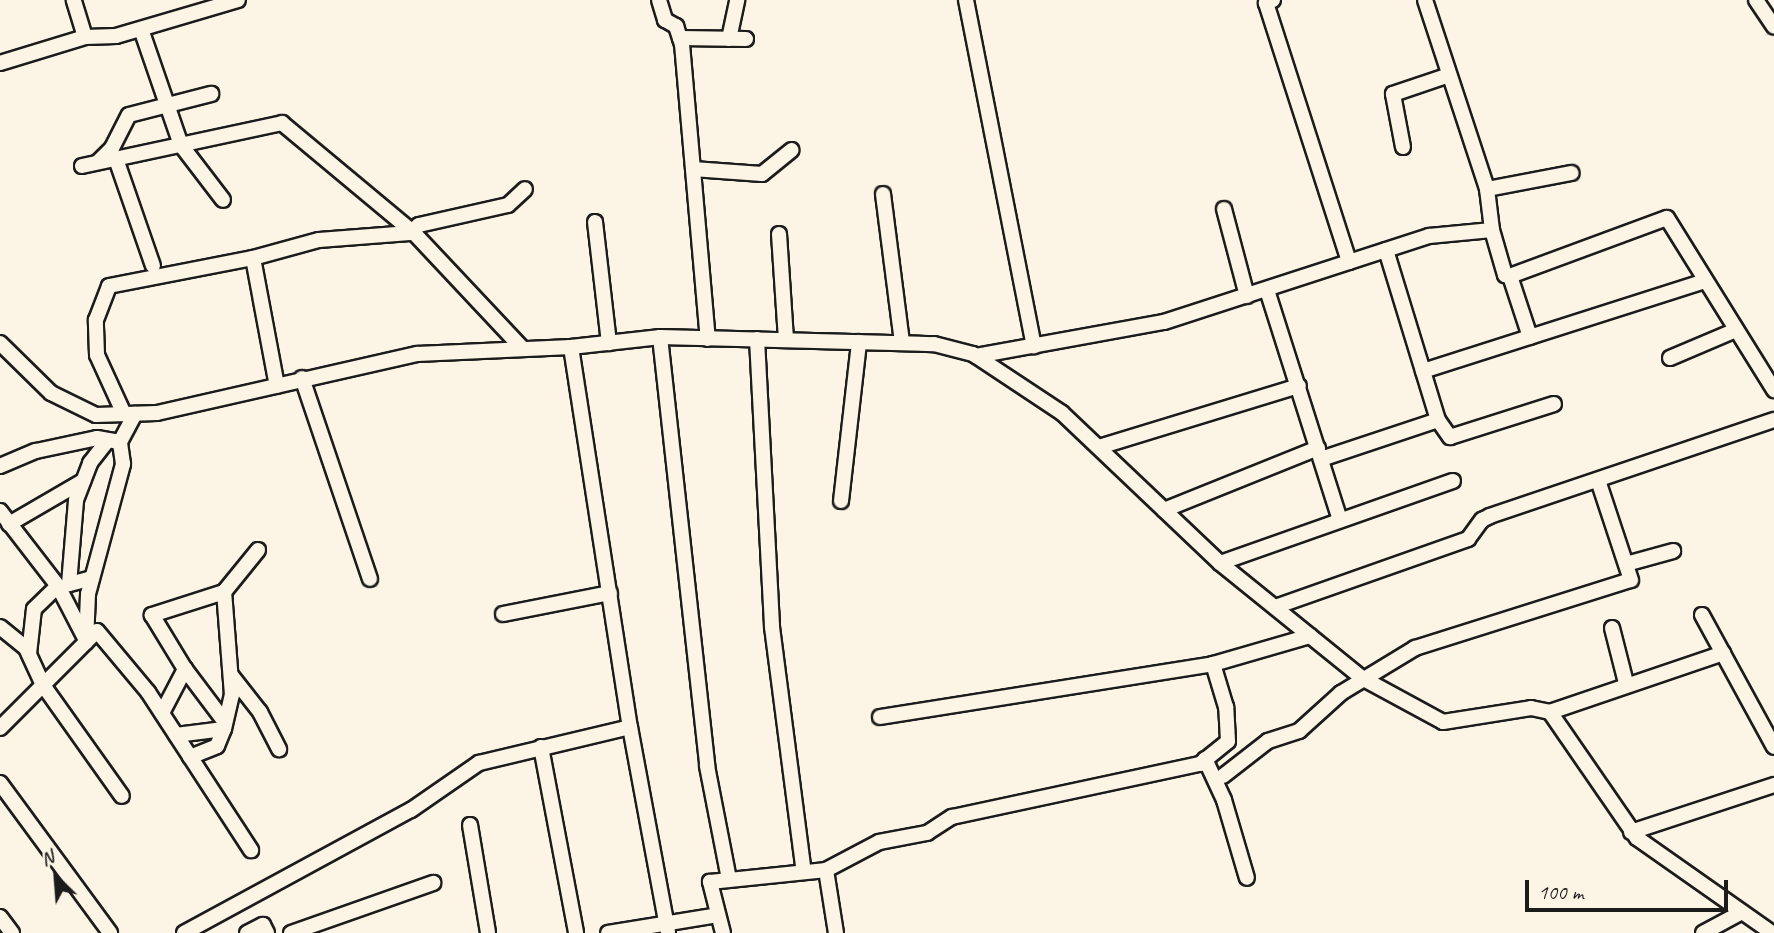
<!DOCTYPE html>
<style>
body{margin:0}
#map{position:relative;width:1774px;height:933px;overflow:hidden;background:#fcf5e5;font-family:Caveat,sans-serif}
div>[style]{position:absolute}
.roads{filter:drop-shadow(2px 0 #1c1c1c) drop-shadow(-2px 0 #1c1c1c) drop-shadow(0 2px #1c1c1c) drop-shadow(0 -2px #1c1c1c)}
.minor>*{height:14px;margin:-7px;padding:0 7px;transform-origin:7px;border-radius:7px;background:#fcf5e5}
span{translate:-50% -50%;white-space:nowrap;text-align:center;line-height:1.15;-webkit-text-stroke:5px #fcf5e5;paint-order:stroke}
.north{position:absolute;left:21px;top:842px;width:70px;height:70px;-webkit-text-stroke:5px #fcf5e5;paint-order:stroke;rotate:335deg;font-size:19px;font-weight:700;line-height:28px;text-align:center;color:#1c1c1c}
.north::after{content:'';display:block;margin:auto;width:24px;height:32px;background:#1c1c1c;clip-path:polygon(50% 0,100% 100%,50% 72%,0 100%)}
.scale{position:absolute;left:1525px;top:880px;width:203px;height:32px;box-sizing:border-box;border:4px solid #1c1c1c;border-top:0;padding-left:9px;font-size:21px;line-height:24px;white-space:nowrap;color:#1c1c1c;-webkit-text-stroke:5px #fcf5e5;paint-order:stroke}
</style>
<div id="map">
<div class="roads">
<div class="minor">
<i style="left:659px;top:0;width:21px;rotate:73deg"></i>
<i style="left:665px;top:20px;width:13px;rotate:29deg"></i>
<i style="left:676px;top:26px;width:19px;rotate:72deg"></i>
<i style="left:682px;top:44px;width:296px;rotate:85deg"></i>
<i style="left:966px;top:0;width:353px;rotate:78.9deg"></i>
<i style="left:1273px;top:0;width:8px;rotate:157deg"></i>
<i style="left:1266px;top:3px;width:272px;rotate:72.2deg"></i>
<i style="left:1425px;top:0;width:199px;rotate:71.8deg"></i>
<i style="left:1487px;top:189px;width:41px;rotate:83deg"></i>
<i style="left:1756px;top:0;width:32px;rotate:56deg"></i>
<i style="left:141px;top:29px;width:123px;rotate:71deg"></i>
<i style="left:181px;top:145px;width:69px;rotate:52.6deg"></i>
<i style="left:85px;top:37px;width:31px;rotate:-2deg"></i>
<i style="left:116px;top:36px;width:127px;rotate:-16.4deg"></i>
<i style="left:680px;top:38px;width:66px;rotate:0.9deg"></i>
<i style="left:729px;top:39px;width:40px;rotate:-78deg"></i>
<i style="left:0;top:63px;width:89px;rotate:-17deg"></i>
<i style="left:85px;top:37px;width:39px;rotate:-107deg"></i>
<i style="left:1403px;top:147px;width:54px;rotate:-100.7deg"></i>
<i style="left:1393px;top:94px;width:59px;rotate:-18.7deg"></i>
<i style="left:116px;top:159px;width:113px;rotate:70.9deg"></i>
<i style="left:98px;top:162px;width:20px;rotate:-45deg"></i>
<i style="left:112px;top:148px;width:37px;rotate:-63deg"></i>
<i style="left:129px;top:115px;width:85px;rotate:-14.4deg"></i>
<i style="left:82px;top:166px;width:205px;rotate:-12.1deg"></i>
<i style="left:282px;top:123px;width:172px;rotate:39.8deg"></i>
<i style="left:414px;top:233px;width:159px;rotate:46.8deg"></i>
<i style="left:693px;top:169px;width:69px;rotate:4.1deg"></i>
<i style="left:762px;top:174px;width:38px;rotate:-39deg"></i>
<i style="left:1487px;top:189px;width:86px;rotate:-10.7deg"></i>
<i style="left:883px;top:194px;width:150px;rotate:82.7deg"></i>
<i style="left:1224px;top:209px;width:90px;rotate:75.2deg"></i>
<i style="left:595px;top:222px;width:122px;rotate:83.4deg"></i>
<i style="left:779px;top:234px;width:105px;rotate:86.2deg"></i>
<i style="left:1386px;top:250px;width:178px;rotate:73deg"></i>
<i style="left:1438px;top:420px;width:21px;rotate:55deg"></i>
<i style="left:1450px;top:437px;width:109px;rotate:-17.6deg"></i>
<i style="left:253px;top:258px;width:130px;rotate:79.4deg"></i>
<i style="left:1510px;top:276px;width:64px;rotate:71.8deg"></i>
<i style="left:1267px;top:290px;width:241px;rotate:72.4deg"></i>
<i style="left:660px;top:337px;width:432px;rotate:83.7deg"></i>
<i style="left:707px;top:766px;width:115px;rotate:79deg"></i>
<i style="left:757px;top:339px;width:288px;rotate:87deg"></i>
<i style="left:772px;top:627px;width:247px;rotate:82.6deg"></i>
<i style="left:0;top:343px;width:71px;rotate:44.4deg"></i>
<i style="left:51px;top:393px;width:50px;rotate:26.1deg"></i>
<i style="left:96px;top:415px;width:61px;rotate:-1.9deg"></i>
<i style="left:157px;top:413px;width:267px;rotate:-12.8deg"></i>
<i style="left:417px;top:354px;width:154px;rotate:-2.6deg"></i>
<i style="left:571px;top:347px;width:90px;rotate:-6.4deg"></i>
<i style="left:660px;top:337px;width:274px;rotate:1.5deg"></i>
<i style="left:934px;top:344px;width:40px;rotate:14.4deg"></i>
<i style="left:973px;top:354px;width:107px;rotate:33.5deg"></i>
<i style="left:1062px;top:413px;width:218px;rotate:43.5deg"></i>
<i style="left:1220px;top:563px;width:183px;rotate:39deg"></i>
<i style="left:1362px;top:678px;width:92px;rotate:28.5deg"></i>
<i style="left:1443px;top:722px;width:89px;rotate:-9deg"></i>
<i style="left:1531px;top:708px;width:19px;rotate:12deg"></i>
<i style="left:1550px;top:712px;width:153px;rotate:55.4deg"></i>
<i style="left:1637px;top:838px;width:165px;rotate:35.1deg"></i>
<i style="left:571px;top:347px;width:385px;rotate:81.2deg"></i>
<i style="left:630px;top:727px;width:209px;rotate:79.5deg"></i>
<i style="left:976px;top:356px;width:191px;rotate:-10.3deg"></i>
<i style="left:1164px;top:322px;width:279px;rotate:-18deg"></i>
<i style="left:1429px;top:236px;width:63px;rotate:-5.4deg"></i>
<i style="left:1492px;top:230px;width:47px;rotate:73.9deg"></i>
<i style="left:1505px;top:275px;width:5px;rotate:11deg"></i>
<i style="left:1510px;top:276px;width:167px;rotate:-20.3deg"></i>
<i style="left:1667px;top:218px;width:203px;rotate:58.1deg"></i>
<i style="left:1670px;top:358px;width:72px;rotate:-23deg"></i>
<i style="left:1423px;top:371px;width:296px;rotate:-17.7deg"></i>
<i style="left:302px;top:378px;width:212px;rotate:71.3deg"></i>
<i style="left:124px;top:414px;width:65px;rotate:-114.6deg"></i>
<i style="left:97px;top:355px;width:35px;rotate:-92deg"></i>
<i style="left:96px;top:320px;width:36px;rotate:-69deg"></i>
<i style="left:109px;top:286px;width:147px;rotate:-11deg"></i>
<i style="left:253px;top:258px;width:68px;rotate:-15.3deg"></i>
<i style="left:319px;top:240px;width:91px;rotate:-4.4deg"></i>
<i style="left:410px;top:233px;width:12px;rotate:-42deg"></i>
<i style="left:419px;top:225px;width:91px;rotate:-12.7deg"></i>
<i style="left:508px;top:205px;width:23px;rotate:-43deg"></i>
<i style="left:1099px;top:447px;width:209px;rotate:-17deg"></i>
<i style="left:1321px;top:459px;width:123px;rotate:-18.4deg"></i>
<i style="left:0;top:466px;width:39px;rotate:-23deg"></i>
<i style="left:36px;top:451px;width:62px;rotate:-12deg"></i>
<i style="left:97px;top:438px;width:23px;rotate:10deg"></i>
<i style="left:120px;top:442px;width:32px;rotate:-62deg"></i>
<i style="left:841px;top:501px;width:160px;rotate:-83.5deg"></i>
<i style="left:1164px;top:510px;width:166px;rotate:-21.9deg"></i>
<i style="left:0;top:511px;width:95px;rotate:52.3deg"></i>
<i style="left:58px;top:586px;width:61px;rotate:62.6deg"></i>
<i style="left:9px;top:524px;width:86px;rotate:-30.2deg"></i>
<i style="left:1220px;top:563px;width:247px;rotate:-19.4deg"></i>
<i style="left:1626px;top:564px;width:49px;rotate:-15.5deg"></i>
<i style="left:92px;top:578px;width:24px;rotate:165deg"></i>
<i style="left:69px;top:584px;width:84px;rotate:-85.2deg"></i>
<i style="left:76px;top:500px;width:40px;rotate:-69deg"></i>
<i style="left:90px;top:463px;width:29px;rotate:-52deg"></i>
<i style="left:224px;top:592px;width:76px;rotate:162.3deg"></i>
<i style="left:152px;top:615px;width:63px;rotate:58.6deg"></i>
<i style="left:185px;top:669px;width:66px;rotate:53deg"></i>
<i style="left:1275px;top:607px;width:205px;rotate:-19.4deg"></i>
<i style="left:1468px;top:539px;width:24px;rotate:-54deg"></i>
<i style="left:1482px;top:520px;width:9px;rotate:-27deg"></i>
<i style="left:1490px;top:516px;width:300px;rotate:-18.7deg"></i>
<i style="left:503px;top:614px;width:109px;rotate:-11.1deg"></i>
<i style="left:1702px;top:615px;width:150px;rotate:61.4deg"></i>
<i style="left:0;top:627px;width:33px;rotate:39deg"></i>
<i style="left:26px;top:648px;width:41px;rotate:65.3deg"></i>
<i style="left:43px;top:685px;width:136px;rotate:54.6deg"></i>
<i style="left:1612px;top:628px;width:57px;rotate:75.7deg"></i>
<i style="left:86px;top:642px;width:48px;rotate:-87.6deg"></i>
<i style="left:88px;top:594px;width:135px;rotate:-74.9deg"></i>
<i style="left:123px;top:464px;width:22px;rotate:-98deg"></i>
<i style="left:29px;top:654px;width:45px;rotate:-83.7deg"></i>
<i style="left:34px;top:609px;width:33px;rotate:-44deg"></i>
<i style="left:231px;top:675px;width:47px;rotate:51.9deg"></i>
<i style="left:260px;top:712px;width:42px;rotate:62.8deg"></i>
<i style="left:1550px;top:712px;width:183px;rotate:-18.8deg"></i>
<i style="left:162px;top:713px;width:50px;rotate:-62.4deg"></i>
<i style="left:880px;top:717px;width:337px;rotate:-9deg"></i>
<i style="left:1213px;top:664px;width:101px;rotate:-16.1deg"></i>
<i style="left:0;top:728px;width:137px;rotate:-45deg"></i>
<i style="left:97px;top:631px;width:80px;rotate:50.1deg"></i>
<i style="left:148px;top:692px;width:189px;rotate:56.9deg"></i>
<i style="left:176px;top:735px;width:48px;rotate:-7.1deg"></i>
<i style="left:541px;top:747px;width:189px;rotate:79.3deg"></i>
<i style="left:190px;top:757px;width:29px;rotate:-22deg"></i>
<i style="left:217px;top:746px;width:18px;rotate:-68deg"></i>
<i style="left:224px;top:729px;width:35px;rotate:-77deg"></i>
<i style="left:232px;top:695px;width:103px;rotate:-94.4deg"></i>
<i style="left:224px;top:592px;width:54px;rotate:-51deg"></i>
<i style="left:1205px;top:759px;width:45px;rotate:65.1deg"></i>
<i style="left:1224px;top:800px;width:81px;rotate:73.6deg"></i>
<i style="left:1223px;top:776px;width:57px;rotate:-37.9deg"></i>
<i style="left:1268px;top:741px;width:33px;rotate:-18deg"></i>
<i style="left:1299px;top:731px;width:57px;rotate:-42.1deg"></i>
<i style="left:1341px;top:693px;width:87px;rotate:-31.3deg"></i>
<i style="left:1415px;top:648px;width:226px;rotate:-17.5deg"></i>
<i style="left:1631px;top:580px;width:105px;rotate:-108.3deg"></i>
<i style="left:0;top:783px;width:186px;rotate:53.7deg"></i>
<i style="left:470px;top:825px;width:109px;rotate:80.5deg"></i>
<i style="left:1631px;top:832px;width:151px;rotate:-18.2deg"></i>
<i style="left:826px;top:870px;width:64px;rotate:81deg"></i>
<i style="left:0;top:917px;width:20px;rotate:53deg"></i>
<i style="left:184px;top:933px;width:258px;rotate:-28.5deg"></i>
<i style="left:411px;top:810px;width:83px;rotate:-34.7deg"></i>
<i style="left:479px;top:763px;width:155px;rotate:-13.4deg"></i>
<i style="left:247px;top:933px;width:18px;rotate:-27deg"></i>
<i style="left:263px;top:925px;width:9px;rotate:63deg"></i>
<i style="left:291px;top:933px;width:151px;rotate:-19.4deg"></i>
<i style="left:608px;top:933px;width:111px;rotate:-9.3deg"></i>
<i style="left:723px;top:933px;width:53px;rotate:-104.3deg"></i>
<i style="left:710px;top:882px;width:117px;rotate:-5.9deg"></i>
<i style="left:826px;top:870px;width:60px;rotate:-27.8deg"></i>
<i style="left:879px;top:842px;width:49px;rotate:-10.6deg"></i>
<i style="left:927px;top:833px;width:30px;rotate:-33deg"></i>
<i style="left:952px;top:817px;width:254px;rotate:-12.1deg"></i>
<i style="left:1200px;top:764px;width:36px;rotate:-39deg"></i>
<i style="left:1228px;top:741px;width:34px;rotate:-93deg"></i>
<i style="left:1226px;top:707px;width:45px;rotate:-106.8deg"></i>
<i style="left:1703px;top:933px;width:44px;rotate:-28.3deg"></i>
</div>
</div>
<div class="north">N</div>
<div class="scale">100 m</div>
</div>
